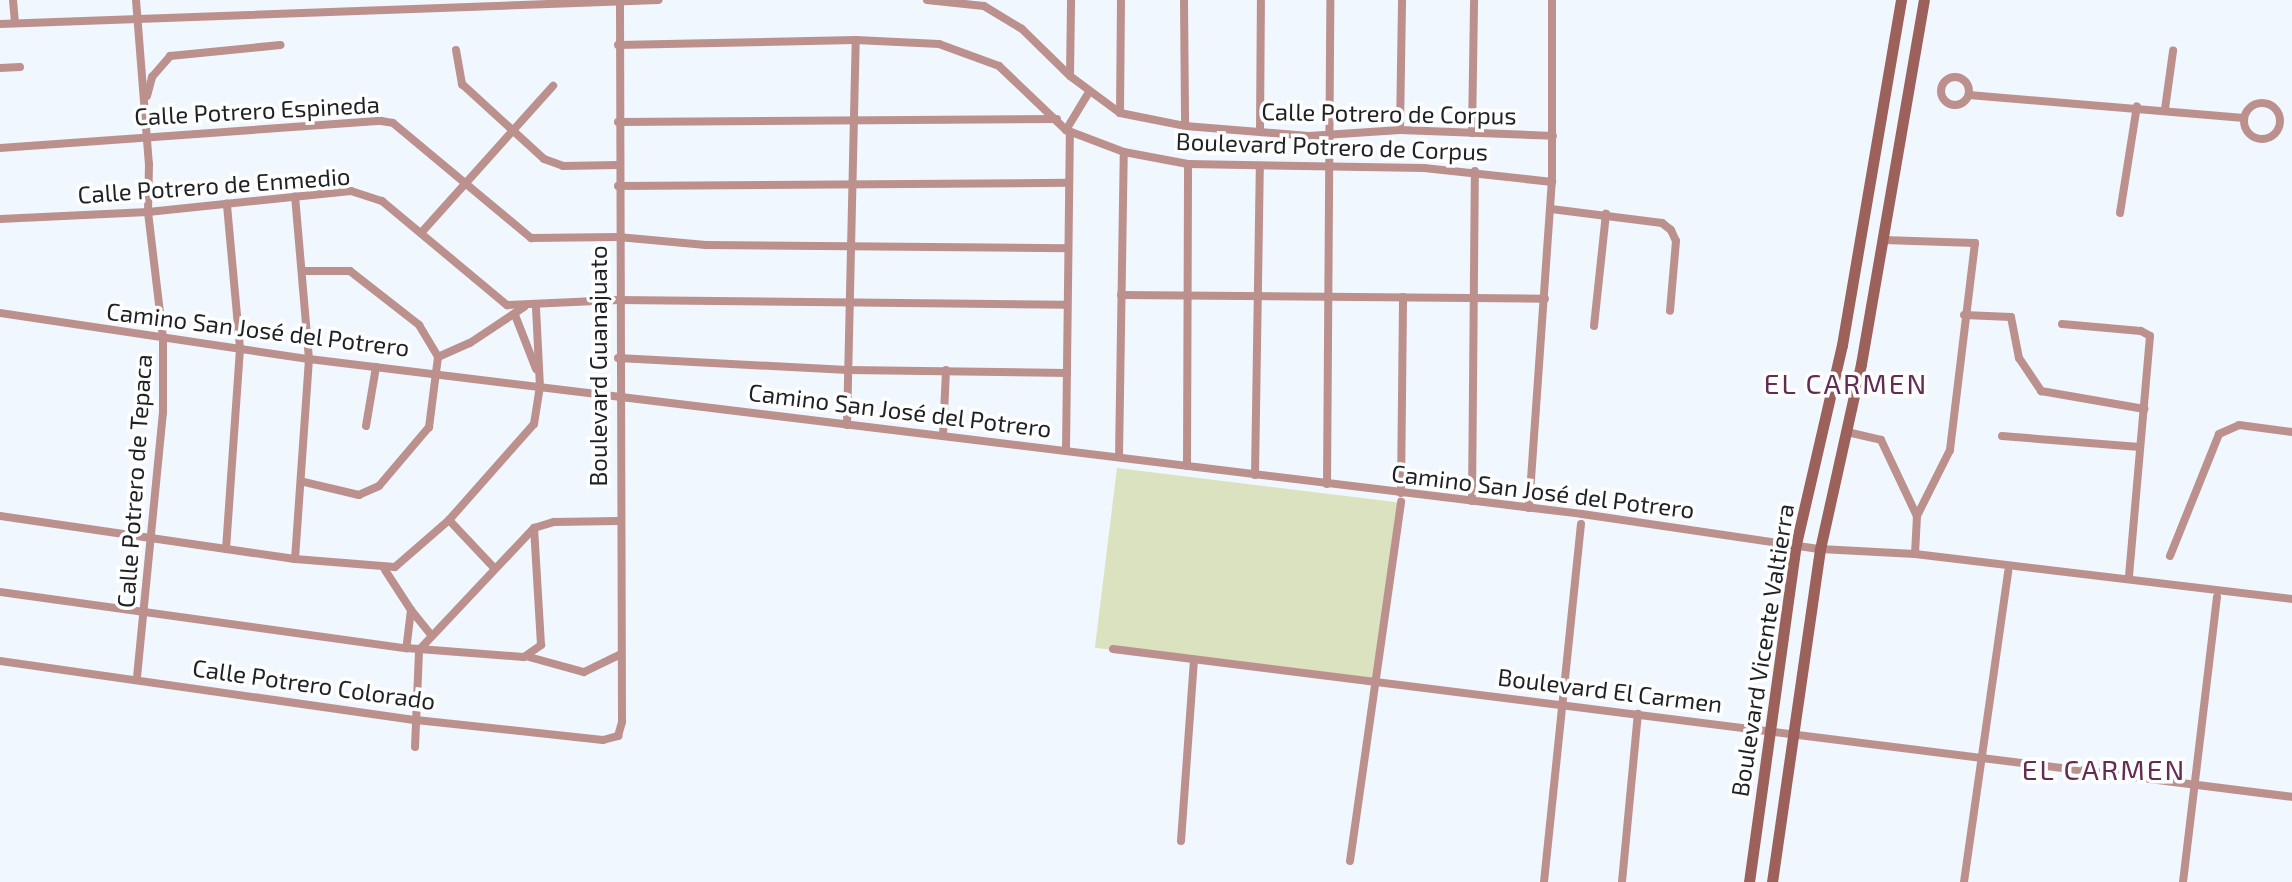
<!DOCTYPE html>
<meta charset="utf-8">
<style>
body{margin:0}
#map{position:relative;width:2292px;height:882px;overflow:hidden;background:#f1f7fe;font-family:"Exo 2",sans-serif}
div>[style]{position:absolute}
.green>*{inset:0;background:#dae2bf;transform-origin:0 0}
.street>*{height:8px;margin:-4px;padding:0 4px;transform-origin:4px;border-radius:4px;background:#bc918d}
.street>.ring{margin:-4px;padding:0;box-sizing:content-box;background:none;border:8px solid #bc918d;border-radius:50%}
.secondary>*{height:11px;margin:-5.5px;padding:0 5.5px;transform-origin:5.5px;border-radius:5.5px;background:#9d615b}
span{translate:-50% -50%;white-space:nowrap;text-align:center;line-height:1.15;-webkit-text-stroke:7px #fff;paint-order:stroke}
.street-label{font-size:24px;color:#1f2124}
.quarter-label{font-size:28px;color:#642b56;letter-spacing:2px}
</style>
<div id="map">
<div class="green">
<i style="left:1117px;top:468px;width:286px;height:181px;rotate:7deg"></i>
</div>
<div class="street">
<i style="left:13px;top:0;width:23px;rotate:85deg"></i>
<i style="left:136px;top:0;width:165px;rotate:85.5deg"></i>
<i style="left:149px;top:164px;width:48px;rotate:91.2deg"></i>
<i style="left:148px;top:212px;width:126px;rotate:83.2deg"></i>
<i style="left:163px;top:337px;width:75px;rotate:90deg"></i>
<i style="left:163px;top:412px;width:266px;rotate:95.6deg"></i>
<i style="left:927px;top:0;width:57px;rotate:6deg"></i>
<i style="left:984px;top:6px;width:44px;rotate:31.2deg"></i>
<i style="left:1022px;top:29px;width:67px;rotate:44.4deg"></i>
<i style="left:1070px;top:76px;width:62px;rotate:36.5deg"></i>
<i style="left:1120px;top:113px;width:66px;rotate:11.3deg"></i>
<i style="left:1185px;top:126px;width:124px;rotate:4.6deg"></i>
<i style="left:1309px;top:136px;width:91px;rotate:-3.8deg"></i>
<i style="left:1400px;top:130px;width:153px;rotate:2.2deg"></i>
<i style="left:1184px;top:0;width:126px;rotate:89.5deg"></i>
<i style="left:0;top:24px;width:659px;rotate:-2.09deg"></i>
<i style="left:618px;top:45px;width:238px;rotate:-1.2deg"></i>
<i style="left:856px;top:40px;width:83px;rotate:2.8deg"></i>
<i style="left:939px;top:44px;width:64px;rotate:20.1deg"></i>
<i style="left:999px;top:66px;width:93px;rotate:43.7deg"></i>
<i style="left:1066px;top:130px;width:62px;rotate:20.8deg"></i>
<i style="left:1124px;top:152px;width:65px;rotate:10.6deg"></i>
<i style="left:1188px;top:164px;width:236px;rotate:1deg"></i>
<i style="left:1424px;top:168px;width:129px;rotate:6.2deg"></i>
<i style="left:456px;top:50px;width:35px;rotate:80deg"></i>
<i style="left:462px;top:84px;width:111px;rotate:42.4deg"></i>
<i style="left:544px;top:159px;width:20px;rotate:20deg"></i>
<i style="left:563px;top:166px;width:55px;rotate:-1deg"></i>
<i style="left:0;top:68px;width:20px;rotate:-3deg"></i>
<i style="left:1070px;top:75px;width:75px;rotate:-89.2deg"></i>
<i class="ring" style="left:1941px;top:77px;width:20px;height:20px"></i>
<i style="left:1969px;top:95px;width:276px;rotate:4.8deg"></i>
<i style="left:147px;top:96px;width:20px;rotate:-75deg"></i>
<i style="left:152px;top:77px;width:28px;rotate:-49deg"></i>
<i style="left:170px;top:56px;width:111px;rotate:-5.7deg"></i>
<i class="ring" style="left:2244px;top:103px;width:28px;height:28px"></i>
<i style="left:2165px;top:109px;width:59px;rotate:-82.1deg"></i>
<i style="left:1120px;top:113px;width:113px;rotate:-89.5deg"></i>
<i style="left:618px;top:122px;width:439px;rotate:-0.4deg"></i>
<i style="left:1066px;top:130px;width:44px;rotate:-58.8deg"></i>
<i style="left:1400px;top:130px;width:130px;rotate:-89.1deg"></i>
<i style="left:1260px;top:131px;width:131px;rotate:-89.6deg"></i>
<i style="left:1472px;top:133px;width:133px;rotate:-89.1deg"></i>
<i style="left:0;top:148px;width:382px;rotate:-4.1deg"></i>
<i style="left:381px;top:121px;width:12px;rotate:9deg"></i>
<i style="left:393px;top:123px;width:180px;rotate:39.8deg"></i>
<i style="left:531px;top:238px;width:87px;rotate:-0.7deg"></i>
<i style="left:618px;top:237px;width:88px;rotate:5.2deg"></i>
<i style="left:706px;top:245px;width:362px;rotate:0.5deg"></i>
<i style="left:618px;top:186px;width:451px;rotate:-0.4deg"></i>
<i style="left:1551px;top:209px;width:112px;rotate:7.2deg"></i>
<i style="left:1662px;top:223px;width:11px;rotate:38deg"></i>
<i style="left:1671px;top:230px;width:12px;rotate:66deg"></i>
<i style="left:1676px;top:241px;width:70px;rotate:94.9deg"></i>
<i style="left:2120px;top:213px;width:108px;rotate:-81deg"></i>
<i style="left:0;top:219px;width:148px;rotate:-2.7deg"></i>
<i style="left:148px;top:212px;width:204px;rotate:-5.9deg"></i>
<i style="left:351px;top:191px;width:33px;rotate:18deg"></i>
<i style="left:382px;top:201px;width:163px;rotate:39.8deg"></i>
<i style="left:507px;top:305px;width:111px;rotate:-2.6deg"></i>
<i style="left:618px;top:300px;width:449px;rotate:0.6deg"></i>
<i style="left:421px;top:233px;width:198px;rotate:-48.1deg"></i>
<i style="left:1883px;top:240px;width:92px;rotate:1.9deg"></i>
<i style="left:1975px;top:243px;width:209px;rotate:96.9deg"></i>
<i style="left:1950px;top:450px;width:74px;rotate:116.6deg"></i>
<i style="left:1917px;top:516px;width:38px;rotate:93deg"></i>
<i style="left:302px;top:271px;width:48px"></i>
<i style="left:350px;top:271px;width:88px;rotate:38deg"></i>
<i style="left:419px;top:325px;width:37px;rotate:59deg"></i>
<i style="left:438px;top:357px;width:71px;rotate:97.3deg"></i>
<i style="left:429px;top:427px;width:77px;rotate:130.3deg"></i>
<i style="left:379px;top:486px;width:22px;rotate:156deg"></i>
<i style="left:359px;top:495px;width:57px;rotate:-166.7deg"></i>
<i style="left:1121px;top:295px;width:424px;rotate:0.5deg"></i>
<i style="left:0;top:313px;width:312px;rotate:8.5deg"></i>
<i style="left:309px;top:359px;width:1282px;rotate:6.94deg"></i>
<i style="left:1582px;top:514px;width:241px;rotate:8.4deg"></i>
<i style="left:1820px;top:549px;width:95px;rotate:3deg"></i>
<i style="left:1915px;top:554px;width:380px;rotate:6.8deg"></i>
<i style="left:515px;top:315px;width:58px;rotate:68.7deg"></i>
<i style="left:1964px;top:315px;width:47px;rotate:2.4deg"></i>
<i style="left:2011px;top:317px;width:42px;rotate:79deg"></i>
<i style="left:2019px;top:358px;width:40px;rotate:56deg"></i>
<i style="left:2041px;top:391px;width:105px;rotate:9.9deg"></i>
<i style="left:2062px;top:324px;width:79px;rotate:5.1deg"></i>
<i style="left:2141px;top:331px;width:10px;rotate:29deg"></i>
<i style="left:2150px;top:336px;width:242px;rotate:95deg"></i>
<i style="left:1594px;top:326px;width:113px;rotate:-83.9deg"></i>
<i style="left:438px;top:357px;width:35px;rotate:-24deg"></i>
<i style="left:470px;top:343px;width:65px;rotate:-33.7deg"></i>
<i style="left:618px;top:358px;width:230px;rotate:3deg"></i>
<i style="left:848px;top:370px;width:219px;rotate:0.8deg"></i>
<i style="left:847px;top:425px;width:385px;rotate:-88.7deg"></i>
<i style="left:366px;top:426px;width:60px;rotate:-80.4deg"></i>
<i style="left:1847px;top:432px;width:35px;rotate:13deg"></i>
<i style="left:1881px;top:440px;width:84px;rotate:64.7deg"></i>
<i style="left:943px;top:436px;width:66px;rotate:-87.4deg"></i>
<i style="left:2002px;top:436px;width:138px;rotate:4.6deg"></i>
<i style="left:1066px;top:450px;width:318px;rotate:-89.3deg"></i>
<i style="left:1119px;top:457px;width:305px;rotate:-89.1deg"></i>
<i style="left:1187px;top:466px;width:302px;rotate:-89.8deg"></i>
<i style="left:1255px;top:475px;width:308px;rotate:-89.1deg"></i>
<i style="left:1327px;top:484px;width:484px;rotate:-89.6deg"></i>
<i style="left:1401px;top:493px;width:196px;rotate:-89.4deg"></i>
<i style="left:1472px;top:501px;width:330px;rotate:-89.5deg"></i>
<i style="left:1529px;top:508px;width:327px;rotate:-86deg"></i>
<i style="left:1552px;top:182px;width:182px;rotate:-90deg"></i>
<i style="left:0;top:516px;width:298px;rotate:8.3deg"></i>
<i style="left:295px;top:559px;width:100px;rotate:4.6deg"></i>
<i style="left:395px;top:567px;width:72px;rotate:-41deg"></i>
<i style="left:449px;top:520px;width:128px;rotate:-48.5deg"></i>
<i style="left:534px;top:424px;width:37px;rotate:-81deg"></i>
<i style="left:540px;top:387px;width:80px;rotate:-92.9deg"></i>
<i style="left:449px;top:520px;width:66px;rotate:46.8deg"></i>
<i style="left:226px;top:549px;width:201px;rotate:-86deg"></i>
<i style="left:240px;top:348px;width:145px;rotate:-95.2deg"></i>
<i style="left:2170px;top:556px;width:131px;rotate:-68.1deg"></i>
<i style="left:2219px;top:434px;width:22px;rotate:-24deg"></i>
<i style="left:2239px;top:425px;width:53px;rotate:7.5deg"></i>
<i style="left:295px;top:559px;width:200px;rotate:-86deg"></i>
<i style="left:309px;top:359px;width:163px;rotate:-94.9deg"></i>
<i style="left:385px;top:570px;width:48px;rotate:57deg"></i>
<i style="left:411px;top:610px;width:38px;rotate:97deg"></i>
<i style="left:0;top:592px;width:410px;rotate:7.9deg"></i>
<i style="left:406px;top:648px;width:118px;rotate:4.4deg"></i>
<i style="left:524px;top:657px;width:21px;rotate:-35deg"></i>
<i style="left:541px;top:645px;width:117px;rotate:-93.4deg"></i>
<i style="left:411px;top:610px;width:33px;rotate:51deg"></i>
<i style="left:1113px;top:649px;width:1188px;rotate:7.15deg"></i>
<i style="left:529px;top:657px;width:57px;rotate:15.3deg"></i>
<i style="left:584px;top:672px;width:41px;rotate:-25.9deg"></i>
<i style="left:0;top:661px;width:420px;rotate:8.1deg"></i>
<i style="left:416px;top:720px;width:188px;rotate:6.1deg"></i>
<i style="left:603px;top:740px;width:16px;rotate:-15deg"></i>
<i style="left:618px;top:736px;width:15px;rotate:-74deg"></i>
<i style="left:622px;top:722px;width:722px;rotate:-90.16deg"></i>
<i style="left:415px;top:747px;width:97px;rotate:-87.6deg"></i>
<i style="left:419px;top:650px;width:168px;rotate:-46.7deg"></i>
<i style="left:534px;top:528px;width:21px;rotate:-17deg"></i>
<i style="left:554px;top:522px;width:64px;rotate:-0.9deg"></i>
<i style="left:1181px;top:841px;width:182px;rotate:-85.9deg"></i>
<i style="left:1350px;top:861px;width:363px;rotate:-81.9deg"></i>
<i style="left:1544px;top:882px;width:360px;rotate:-84.1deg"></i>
<i style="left:1622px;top:882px;width:169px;rotate:-84.6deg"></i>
<i style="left:1964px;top:882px;width:314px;rotate:-81.9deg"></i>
<i style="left:2183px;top:882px;width:287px;rotate:-83.2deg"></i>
</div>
<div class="secondary">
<i style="left:1749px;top:882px;width:341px;rotate:-82.1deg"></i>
<i style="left:1796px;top:544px;width:204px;rotate:-77deg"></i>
<i style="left:1842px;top:345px;width:350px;rotate:-80.3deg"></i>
<i style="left:1772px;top:882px;width:336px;rotate:-81.8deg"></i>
<i style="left:1820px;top:549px;width:189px;rotate:-77.5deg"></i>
<i style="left:1861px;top:364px;width:369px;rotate:-80.2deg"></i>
</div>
<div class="street-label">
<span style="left:257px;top:110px;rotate:-3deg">Calle Potrero Espineda</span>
<span style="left:1389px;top:113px;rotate:1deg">Calle Potrero de Corpus</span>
<span style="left:1332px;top:146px;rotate:2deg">Boulevard Potrero de Corpus</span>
<span style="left:214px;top:185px;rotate:-4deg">Calle Potrero de Enmedio</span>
<span style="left:258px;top:329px;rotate:7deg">Camino San José del Potrero</span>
<span style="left:598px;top:366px;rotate:-90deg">Boulevard Guanajuato</span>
<span style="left:900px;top:410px;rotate:7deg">Camino San José del Potrero</span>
<span style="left:134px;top:481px;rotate:-86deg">Calle Potrero de Tepaca</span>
<span style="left:1543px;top:491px;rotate:7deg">Camino San José del Potrero</span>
<span style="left:1762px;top:650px;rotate:-81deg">Boulevard Vicente Valtierra</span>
<span style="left:314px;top:684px;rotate:8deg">Calle Potrero Colorado</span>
<span style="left:1610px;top:690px;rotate:7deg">Boulevard El Carmen</span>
</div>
<div class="quarter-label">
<span style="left:1846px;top:383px">EL CARMEN</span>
<span style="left:2104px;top:769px">EL CARMEN</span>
</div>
</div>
